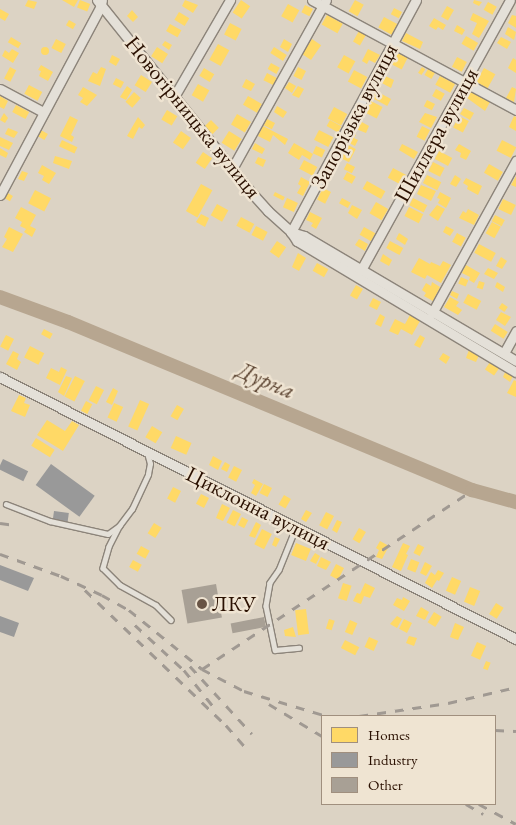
<!DOCTYPE html>
<meta charset="utf-8">
<style>
body{margin:0}
#map{position:relative;width:516px;height:825px;overflow:hidden;background:#dcd3c4;font-family:"EB Garamond",serif}
div>[style]{position:absolute}
.homes>*{inset:0;background:#ffd966;transform-origin:0 0}
.round{border-radius:50%}
.industry>*{inset:0;background:#999;transform-origin:0 0}
.river>*{height:14px;margin:-7px;padding:0 7px;transform-origin:7px;border-radius:7px;background:#b7a690}
.building>*{inset:0;background:#a8a095;transform-origin:0 0}
.roads{filter:drop-shadow(1px 0 #8c847a) drop-shadow(-1px 0 #8c847a) drop-shadow(0 1px #8c847a) drop-shadow(0 -1px #8c847a)}
.service>*{height:4.5px;margin:-2.25px;padding:0 2.25px;transform-origin:2.25px;border-radius:2.25px;background:#e4e0d8}
.minor>*{height:9px;margin:-4.5px;padding:0 4.5px;transform-origin:4.5px;border-radius:4.5px;background:#e4e0d8}
.rail>*{height:2.5px;margin-top:-1.25px;transform-origin:0;background:repeating-linear-gradient(90deg,#a09992 0 9px,transparent 0 18px)}
.dots>*{width:14px;height:14px;translate:-50% -50%;box-sizing:border-box;border:2px solid #efe4d2;border-radius:50%}
span{translate:-50% -50%;white-space:nowrap;text-align:center;line-height:1.15;-webkit-text-stroke:5px #efe4d2;paint-order:stroke}
.street-label{font-size:22px;color:#2a1001}
.poi-label{font-size:22px;color:#2a1001}
.left{translate:0 -50%;text-align:left}
.water-label{font-size:24px;color:#5c4431;font-style:italic}
.legend{position:absolute;left:321px;top:715px;width:175px;height:90px;box-sizing:border-box;background:#efe4d2;border:1px solid #a08f7e;margin:0;padding:6px 9px;list-style:none;font-size:15px;color:#2a1001}
.legend li{display:flex;align-items:center;gap:10px;height:25px}
.legend b{width:25px;border:1px solid #a08f7e}
</style>
<div id="map">
<div class="homes">
<i style="clip-path:polygon(28px 0,37px 2px,34px 9px,25px 6px)"></i>
<i style="clip-path:polygon(62px 0,78px 0,74px 7px)"></i>
<i style="left:80px;top:0;width:11px;height:8px;rotate:22deg"></i>
<i style="clip-path:polygon(185px 0,198px 5px,193px 13px,182px 6px)"></i>
<i style="left:241px;top:0;width:11px;height:15px;rotate:34deg"></i>
<i style="left:355px;top:0;width:10px;height:13px;rotate:29deg"></i>
<i style="clip-path:polygon(474px 0,482px 2px,479px 6px,473px 3px)"></i>
<i style="left:488px;top:2px;width:10px;height:9px;rotate:29deg"></i>
<i style="left:288px;top:4px;width:13px;height:14px;rotate:29deg"></i>
<i style="left:305px;top:5px;width:9px;height:8px;rotate:27deg"></i>
<i style="left:447px;top:6px;width:8px;height:12px;rotate:30deg"></i>
<i style="left:394px;top:8px;width:9px;height:7px;rotate:27deg"></i>
<i style="clip-path:polygon(0 9px,9px 14px,5px 21px,0 18px)"></i>
<i style="clip-path:polygon(132px 10px,138px 17px,133px 22px,127px 16px)"></i>
<i style="left:179px;top:12px;width:12px;height:9px;rotate:31deg"></i>
<i style="clip-path:polygon(473px 13px,489px 21px,479px 38px,472px 34px,477px 23px,470px 20px)"></i>
<i style="left:327px;top:15px;width:18px;height:11px;rotate:29deg"></i>
<i style="clip-path:polygon(512px 15px,516px 16px,516px 28px,508px 23px)"></i>
<i style="left:384px;top:17px;width:15px;height:12px;rotate:28deg"></i>
<i style="clip-path:polygon(434px 18px,446px 25px,443px 30px,438px 27px,436px 30px,429px 26px)"></i>
<i style="left:69px;top:20px;width:8px;height:6px;rotate:30deg"></i>
<i style="left:230px;top:23px;width:13px;height:13px;rotate:27deg"></i>
<i style="left:170px;top:24px;width:13px;height:8px;rotate:29deg"></i>
<i style="clip-path:polygon(457px 25px,465px 30px,462px 35px,454px 31px)"></i>
<i style="clip-path:polygon(508px 27px,516px 32px,514px 40px,505px 34px)"></i>
<i style="left:359px;top:31px;width:8px;height:12px;rotate:30deg"></i>
<i style="clip-path:polygon(406px 33px,423px 42px,420px 49px,402px 41px)"></i>
<i style="left:466px;top:36px;width:14px;height:9px;rotate:30deg"></i>
<i style="left:11px;top:37px;width:12px;height:6px;rotate:31deg"></i>
<i style="clip-path:polygon(501px 37px,511px 42px,507px 49px,497px 43px)"></i>
<i style="left:56px;top:39px;width:11px;height:10px;rotate:27deg"></i>
<i style="clip-path:polygon(284px 39px,292px 44px,288px 52px,280px 47px)"></i>
<i style="left:312px;top:39px;width:11px;height:18px;rotate:34deg"></i>
<i style="clip-path:polygon(165px 41px,172px 45px,169px 50px,162px 45px)"></i>
<i style="left:218px;top:44px;width:13px;height:18px;rotate:29deg"></i>
<i style="left:157px;top:47px;width:13px;height:11px;rotate:32deg"></i>
<i style="left:274px;top:47px;width:15px;height:7px;rotate:32deg"></i>
<i class="round" style="left:41px;top:47px;width:8px;height:8px"></i>
<i style="clip-path:polygon(12px 49px,19px 53px,13px 63px,2px 56px,5px 50px,9px 53px)"></i>
<i style="clip-path:polygon(368px 49px,380px 55px,375px 63px,369px 60px,367px 64px,362px 61px)"></i>
<i style="left:396px;top:52px;width:13px;height:13px;rotate:27deg"></i>
<i style="clip-path:polygon(112px 55px,120px 59px,116px 66px,109px 62px)"></i>
<i style="left:344px;top:55px;width:13px;height:14px;rotate:29deg"></i>
<i style="left:457px;top:57px;width:11px;height:11px;rotate:27deg"></i>
<i style="clip-path:polygon(513px 58px,516px 60px,516px 73px,508px 68px)"></i>
<i style="left:271px;top:63px;width:10px;height:7px;rotate:29deg"></i>
<i style="clip-path:polygon(41px 65px,53px 72px,48px 81px,39px 76px,41px 71px,38px 70px)"></i>
<i style="left:10px;top:67px;width:7px;height:13px;rotate:27deg"></i>
<i style="clip-path:polygon(101px 67px,106px 69px,100px 86px,88px 81px,93px 72px,97px 74px)"></i>
<i style="left:298px;top:67px;width:9px;height:10px;rotate:27deg"></i>
<i style="left:422px;top:67px;width:4px;height:7px;rotate:34deg"></i>
<i style="left:204px;top:68px;width:12px;height:9px;rotate:31deg"></i>
<i style="left:484px;top:68px;width:13px;height:16px;rotate:29deg"></i>
<i style="left:428px;top:69px;width:8px;height:7px;rotate:30deg"></i>
<i style="left:354px;top:70px;width:15px;height:13px;rotate:28deg"></i>
<i style="left:267px;top:73px;width:11px;height:8px;rotate:27deg"></i>
<i style="left:141px;top:75px;width:13px;height:12px;rotate:32deg"></i>
<i style="clip-path:polygon(383px 75px,394px 80px,391px 88px,380px 82px)"></i>
<i style="left:440px;top:76px;width:17px;height:10px;rotate:28deg"></i>
<i style="left:116px;top:78px;width:9px;height:7px;rotate:27deg"></i>
<i style="clip-path:polygon(246px 79px,255px 84px,251px 91px,242px 87px)"></i>
<i style="clip-path:polygon(289px 82px,296px 86px,292px 93px,285px 88px)"></i>
<i style="left:198px;top:84px;width:13px;height:13px;rotate:29deg"></i>
<i style="left:29px;top:85px;width:15px;height:10px;rotate:28deg"></i>
<i style="clip-path:polygon(127px 86px,132px 90px,126px 100px,120px 97px)"></i>
<i style="clip-path:polygon(298px 86px,304px 89px,299px 98px,292px 95px)"></i>
<i style="clip-path:polygon(83px 87px,97px 95px,87px 106px,80px 102px,83px 98px,78px 95px)"></i>
<i style="clip-path:polygon(512px 87px,516px 89px,514px 102px,506px 98px)"></i>
<i style="left:436px;top:89px;width:10px;height:8px;rotate:29deg"></i>
<i style="left:376px;top:91px;width:17px;height:8px;rotate:28deg"></i>
<i style="clip-path:polygon(471px 91px,490px 102px,485px 111px,467px 98px)"></i>
<i style="left:134px;top:92px;width:9px;height:13px;rotate:41deg"></i>
<i style="clip-path:polygon(0 96px,8px 101px,4px 109px,0 107px)"></i>
<i style="left:248px;top:96px;width:16px;height:10px;rotate:30deg"></i>
<i style="left:427px;top:100px;width:9px;height:7px;rotate:27deg"></i>
<i style="left:371px;top:101px;width:13px;height:13px;rotate:27deg"></i>
<i style="left:16px;top:105px;width:15px;height:8px;rotate:28deg"></i>
<i style="clip-path:polygon(277px 106px,287px 112px,283px 118px,274px 112px)"></i>
<i style="left:334px;top:107px;width:15px;height:13px;rotate:28deg"></i>
<i style="clip-path:polygon(464px 108px,474px 113px,470px 120px,460px 114px)"></i>
<i style="left:167px;top:110px;width:12px;height:11px;rotate:31deg"></i>
<i style="clip-path:polygon(4px 113px,8px 118px,5px 123px,0 120px)"></i>
<i style="clip-path:polygon(425px 113px,437px 117px,431px 128px,419px 122px)"></i>
<i style="left:237px;top:114px;width:16px;height:12px;rotate:30deg"></i>
<i style="clip-path:polygon(70px 116px,78px 120px,71px 135px,74px 137px,72px 142px,60px 136px)"></i>
<i style="left:459px;top:116px;width:11px;height:13px;rotate:27deg"></i>
<i style="clip-path:polygon(514px 116px,516px 117px,516px 131px,509px 127px)"></i>
<i style="clip-path:polygon(138px 117px,145px 125px,142px 129px,139px 127px,133px 139px,127px 136px)"></i>
<i style="left:267px;top:119px;width:9px;height:7px;rotate:27deg"></i>
<i style="left:211px;top:120px;width:11px;height:9px;rotate:45deg"></i>
<i style="left:330px;top:120px;width:13px;height:7px;rotate:29deg"></i>
<i style="clip-path:polygon(360px 121px,369px 126px,366px 133px,356px 129px)"></i>
<i style="clip-path:polygon(263px 126px,288px 139px,285px 145px,273px 135px,270px 142px,258px 136px)"></i>
<i style="left:422px;top:126px;width:9px;height:12px;rotate:27deg"></i>
<i style="clip-path:polygon(8px 128px,18px 132px,14px 138px,5px 134px)"></i>
<i style="left:41px;top:130px;width:8px;height:7px;rotate:30deg"></i>
<i style="left:319px;top:130px;width:16px;height:11px;rotate:27deg"></i>
<i style="left:181px;top:131px;width:12px;height:14px;rotate:35deg"></i>
<i style="left:229px;top:131px;width:15px;height:14px;rotate:32deg"></i>
<i style="clip-path:polygon(352px 132px,356px 135px,354px 138px,358px 140px,355px 146px,347px 142px)"></i>
<i style="clip-path:polygon(0 137px,13px 143px,9px 150px,0 146px)"></i>
<i style="left:62px;top:140px;width:17px;height:7px;rotate:25deg"></i>
<i style="left:502px;top:140px;width:16px;height:12px;rotate:27deg"></i>
<i style="clip-path:polygon(255px 143px,265px 149px,262px 154px,252px 149px)"></i>
<i style="clip-path:polygon(294px 143px,313px 154px,310px 160px,302px 155px,299px 160px,288px 153px)"></i>
<i style="left:346px;top:144px;width:11px;height:15px;rotate:27deg"></i>
<i style="clip-path:polygon(402px 144px,418px 152px,414px 159px,399px 150px)"></i>
<i style="clip-path:polygon(459px 144px,471px 151px,466px 160px,460px 157px,461px 153px,455px 150px)"></i>
<i style="left:316px;top:146px;width:10px;height:8px;rotate:24deg"></i>
<i style="clip-path:polygon(0 148px,8px 153px,6px 158px,0 155px)"></i>
<i style="left:439px;top:151px;width:15px;height:9px;rotate:28deg"></i>
<i style="left:203px;top:152px;width:11px;height:13px;rotate:34deg"></i>
<i style="clip-path:polygon(55px 156px,72px 161px,69px 169px,53px 163px)"></i>
<i style="clip-path:polygon(258px 157px,266px 160px,263px 167px,255px 163px)"></i>
<i style="left:304px;top:160px;width:15px;height:10px;rotate:28deg"></i>
<i style="left:433px;top:162px;width:13px;height:10px;rotate:27deg"></i>
<i style="left:347px;top:163px;width:9px;height:7px;rotate:27deg"></i>
<i style="left:489px;top:164px;width:16px;height:10px;rotate:30deg"></i>
<i style="clip-path:polygon(42px 165px,56px 173px,49px 184px,42px 180px,44px 176px,38px 173px)"></i>
<i style="left:393px;top:168px;width:15px;height:11px;rotate:28deg"></i>
<i style="clip-path:polygon(22px 171px,28px 173px,24px 181px,18px 179px)"></i>
<i style="left:347px;top:172px;width:10px;height:8px;rotate:29deg"></i>
<i style="left:427px;top:175px;width:16px;height:9px;rotate:27deg"></i>
<i style="clip-path:polygon(455px 175px,461px 179px,456px 187px,450px 184px)"></i>
<i style="clip-path:polygon(516px 176px,516px 187px,511px 185px)"></i>
<i style="clip-path:polygon(301px 177px,310px 182px,303px 196px,297px 193px,301px 186px,298px 184px)"></i>
<i style="clip-path:polygon(466px 178px,482px 186px,478px 195px,467px 189px,468px 186px,463px 183px)"></i>
<i style="left:367px;top:181px;width:21px;height:9px;rotate:29deg"></i>
<i style="left:201px;top:184px;width:13px;height:31px;rotate:29deg"></i>
<i style="clip-path:polygon(421px 185px,436px 191px,431px 201px,417px 194px)"></i>
<i style="left:323px;top:188px;width:9px;height:13px;rotate:27deg"></i>
<i style="left:35px;top:190px;width:18px;height:15px;rotate:27deg"></i>
<i style="left:6px;top:192px;width:8px;height:6px;rotate:30deg"></i>
<i style="left:275px;top:192px;width:11px;height:4px;rotate:27deg"></i>
<i style="clip-path:polygon(440px 192px,451px 198px,446px 208px,438px 203px,440px 199px,437px 198px)"></i>
<i style="left:287px;top:198px;width:12px;height:10px;rotate:24deg"></i>
<i style="left:342px;top:198px;width:10px;height:6px;rotate:29deg"></i>
<i style="left:413px;top:198px;width:16px;height:8px;rotate:27deg"></i>
<i style="left:503px;top:199px;width:14px;height:11px;rotate:25deg"></i>
<i style="left:376px;top:202px;width:14px;height:13px;rotate:30deg"></i>
<i style="left:217px;top:204px;width:13px;height:13px;rotate:29deg"></i>
<i style="clip-path:polygon(352px 205px,362px 210px,357px 219px,348px 213px)"></i>
<i style="clip-path:polygon(437px 205px,445px 209px,438px 221px,429px 215px)"></i>
<i style="clip-path:polygon(21px 207px,36px 215px,30px 226px,36px 229px,32px 237px,24px 232px,26px 229px,20px 226px,22px 222px,15px 218px)"></i>
<i style="left:409px;top:207px;width:16px;height:10px;rotate:27deg"></i>
<i style="clip-path:polygon(468px 209px,479px 215px,474px 225px,459px 218px,463px 211px,466px 213px)"></i>
<i style="clip-path:polygon(310px 212px,322px 218px,316px 229px,311px 226px,313px 223px,306px 220px)"></i>
<i style="clip-path:polygon(201px 214px,209px 218px,205px 227px,196px 222px)"></i>
<i style="left:495px;top:215px;width:11px;height:7px;rotate:27deg"></i>
<i style="left:241px;top:217px;width:15px;height:10px;rotate:28deg"></i>
<i style="left:492px;top:222px;width:10px;height:13px;rotate:29deg"></i>
<i style="left:256px;top:226px;width:13px;height:10px;rotate:27deg"></i>
<i style="clip-path:polygon(446px 226px,454px 230px,450px 236px,443px 232px)"></i>
<i style="clip-path:polygon(9px 227px,23px 234px,13px 252px,2px 247px,7px 239px,4px 237px)"></i>
<i style="left:364px;top:227px;width:13px;height:9px;rotate:29deg"></i>
<i style="clip-path:polygon(399px 233px,408px 239px,405px 245px,396px 239px)"></i>
<i style="left:457px;top:233px;width:10px;height:10px;rotate:29deg"></i>
<i style="clip-path:polygon(359px 239px,368px 244px,365px 251px,355px 245px)"></i>
<i style="left:277px;top:241px;width:11px;height:13px;rotate:34deg"></i>
<i style="left:390px;top:241px;width:15px;height:8px;rotate:28deg"></i>
<i style="left:479px;top:244px;width:19px;height:10px;rotate:28deg"></i>
<i style="clip-path:polygon(298px 253px,306px 258px,299px 271px,292px 267px)"></i>
<i style="clip-path:polygon(383px 254px,392px 260px,389px 266px,380px 261px)"></i>
<i style="clip-path:polygon(501px 257px,507px 261px,502px 269px,496px 266px)"></i>
<i style="clip-path:polygon(419px 258px,430px 264px,431px 262px,440px 266px,443px 261px,451px 265px,441px 283px,427px 275px,425px 279px,411px 272px)"></i>
<i style="left:317px;top:263px;width:13px;height:9px;rotate:29deg"></i>
<i style="clip-path:polygon(466px 265px,480px 273px,474px 283px,469px 280px,470px 277px,462px 273px)"></i>
<i style="clip-path:polygon(488px 268px,498px 273px,494px 279px,484px 274px)"></i>
<i style="left:461px;top:277px;width:8px;height:7px;rotate:23deg"></i>
<i style="left:479px;top:281px;width:6px;height:7px;rotate:18deg"></i>
<i style="clip-path:polygon(432px 282px,440px 287px,433px 301px,424px 296px,426px 293px,422px 290px,426px 283px,431px 286px)"></i>
<i style="clip-path:polygon(497px 282px,505px 287px,503px 292px,495px 287px)"></i>
<i style="left:356px;top:285px;width:8px;height:12px;rotate:30deg"></i>
<i style="clip-path:polygon(452px 291px,459px 294px,457px 299px,450px 295px)"></i>
<i style="left:468px;top:294px;width:15px;height:10px;rotate:28deg"></i>
<i style="clip-path:polygon(450px 297px,459px 302px,456px 306px,462px 310px,458px 315px,444px 307px)"></i>
<i style="left:373px;top:298px;width:9px;height:9px;rotate:27deg"></i>
<i style="left:502px;top:303px;width:7px;height:6px;rotate:34deg"></i>
<i style="clip-path:polygon(501px 312px,511px 317px,505px 326px,496px 320px)"></i>
<i style="clip-path:polygon(380px 314px,385px 317px,381px 327px,375px 324px)"></i>
<i style="clip-path:polygon(410px 315px,420px 321px,412px 335px,401px 329px,398px 335px,389px 331px,395px 319px,405px 324px)"></i>
<i style="left:495px;top:324px;width:15px;height:8px;rotate:32deg"></i>
<i style="left:44px;top:329px;width:10px;height:6px;rotate:29deg"></i>
<i style="left:6px;top:335px;width:9px;height:13px;rotate:27deg"></i>
<i style="clip-path:polygon(420px 335px,425px 338px,420px 348px,414px 345px)"></i>
<i style="left:30px;top:346px;width:16px;height:13px;rotate:27deg"></i>
<i style="clip-path:polygon(469px 350px,479px 355px,476px 362px,466px 358px)"></i>
<i style="clip-path:polygon(13px 351px,19px 354px,17px 359px,21px 362px,17px 370px,6px 364px)"></i>
<i style="clip-path:polygon(443px 353px,450px 357px,446px 364px,439px 359px)"></i>
<i style="left:490px;top:362px;width:11px;height:9px;rotate:34deg"></i>
<i style="clip-path:polygon(61px 367px,67px 370px,60px 385px,46px 378px,51px 368px,59px 372px)"></i>
<i style="clip-path:polygon(506px 370px,514px 374px,510px 382px,503px 377px)"></i>
<i style="clip-path:polygon(66px 376px,72px 378px,64px 396px,58px 392px)"></i>
<i style="left:75px;top:376px;width:11px;height:23px;rotate:27deg"></i>
<i style="clip-path:polygon(514px 380px,516px 381px,516px 397px,507px 393px)"></i>
<i style="left:96px;top:386px;width:9px;height:16px;rotate:27deg"></i>
<i style="clip-path:polygon(113px 388px,118px 391px,112px 405px,106px 402px)"></i>
<i style="clip-path:polygon(19px 395px,26px 398px,24px 403px,30px 405px,25px 417px,11px 411px)"></i>
<i style="left:140px;top:400px;width:10px;height:29px;rotate:24deg"></i>
<i style="left:86px;top:401px;width:7px;height:11px;rotate:27deg"></i>
<i style="left:114px;top:403px;width:10px;height:16px;rotate:24deg"></i>
<i style="left:177px;top:405px;width:8px;height:13px;rotate:30deg"></i>
<i style="clip-path:polygon(47px 420px,65px 431px,72px 421px,79px 425px,63px 451px,37px 435px)"></i>
<i style="left:152px;top:426px;width:12px;height:13px;rotate:31deg"></i>
<i style="left:176px;top:436px;width:17px;height:13px;rotate:24deg"></i>
<i style="left:36px;top:438px;width:22px;height:9px;rotate:32deg"></i>
<i style="clip-path:polygon(213px 456px,222px 461px,218px 470px,209px 465px)"></i>
<i style="clip-path:polygon(225px 462px,230px 465px,227px 472px,221px 469px)"></i>
<i style="left:234px;top:466px;width:9px;height:13px;rotate:27deg"></i>
<i style="clip-path:polygon(254px 479px,263px 484px,256px 496px,251px 493px,255px 485px,252px 483px)"></i>
<i style="left:264px;top:484px;width:9px;height:10px;rotate:27deg"></i>
<i style="left:173px;top:487px;width:9px;height:13px;rotate:27deg"></i>
<i style="left:201px;top:494px;width:9px;height:11px;rotate:27deg"></i>
<i style="left:284px;top:495px;width:8px;height:11px;rotate:30deg"></i>
<i style="clip-path:polygon(222px 504px,230px 508px,223px 521px,216px 518px)"></i>
<i style="left:233px;top:510px;width:9px;height:14px;rotate:27deg"></i>
<i style="clip-path:polygon(306px 510px,312px 513px,306px 522px,301px 519px)"></i>
<i style="left:326px;top:512px;width:9px;height:15px;rotate:27deg"></i>
<i style="left:242px;top:517px;width:7px;height:9px;rotate:27deg"></i>
<i style="clip-path:polygon(337px 520px,342px 522px,337px 533px,332px 530px)"></i>
<i style="clip-path:polygon(256px 522px,261px 525px,255px 538px,249px 536px)"></i>
<i style="left:154px;top:523px;width:9px;height:12px;rotate:32deg"></i>
<i style="left:359px;top:528px;width:8px;height:13px;rotate:30deg"></i>
<i style="left:262px;top:529px;width:11px;height:17px;rotate:27deg"></i>
<i style="clip-path:polygon(275px 537px,280px 539px,276px 547px,272px 545px)"></i>
<i style="clip-path:polygon(380px 541px,389px 546px,382px 559px,376px 557px,379px 550px,376px 548px)"></i>
<i style="left:296px;top:543px;width:16px;height:13px;rotate:22deg"></i>
<i style="clip-path:polygon(403px 543px,410px 546px,406px 554px,408px 555px,401px 571px,392px 567px)"></i>
<i style="left:418px;top:544px;width:7px;height:10px;rotate:27deg"></i>
<i style="left:141px;top:546px;width:10px;height:9px;rotate:29deg"></i>
<i style="clip-path:polygon(315px 553px,320px 556px,316px 564px,310px 561px)"></i>
<i style="clip-path:polygon(321px 557px,331px 562px,326px 570px,317px 566px)"></i>
<i style="left:411px;top:559px;width:9px;height:11px;rotate:21deg"></i>
<i style="left:133px;top:560px;width:10px;height:8px;rotate:29deg"></i>
<i style="clip-path:polygon(425px 562px,432px 566px,426px 576px,420px 573px)"></i>
<i style="left:336px;top:564px;width:9px;height:13px;rotate:27deg"></i>
<i style="clip-path:polygon(438px 570px,444px 573px,439px 581px,437px 580px,432px 588px,425px 583px,431px 572px,435px 575px)"></i>
<i style="left:452px;top:577px;width:10px;height:15px;rotate:24deg"></i>
<i style="left:343px;top:583px;width:9px;height:16px;rotate:18deg"></i>
<i style="clip-path:polygon(365px 583px,375px 588px,370px 598px,364px 596px,361px 604px,353px 601px,357px 593px,360px 594px)"></i>
<i style="left:470px;top:587px;width:11px;height:16px;rotate:22deg"></i>
<i style="clip-path:polygon(403px 597px,410px 601px,404px 611px,393px 605px,397px 598px,402px 600px)"></i>
<i style="left:496px;top:603px;width:9px;height:13px;rotate:32deg"></i>
<i style="clip-path:polygon(421px 607px,429px 612px,425px 620px,416px 616px)"></i>
<i style="left:306px;top:609px;width:25px;height:11px;rotate:83deg"></i>
<i style="left:434px;top:612px;width:9px;height:12px;rotate:32deg"></i>
<i style="clip-path:polygon(397px 616px,402px 619px,397px 628px,390px 624px)"></i>
<i style="left:329px;top:619px;width:6px;height:10px;rotate:18deg"></i>
<i style="left:404px;top:619px;width:9px;height:11px;rotate:27deg"></i>
<i style="left:350px;top:620px;width:8px;height:13px;rotate:23deg"></i>
<i style="clip-path:polygon(455px 623px,464px 627px,458px 640px,450px 637px)"></i>
<i style="clip-path:polygon(293px 627px,296px 637px,285px 636px,284px 630px)"></i>
<i style="clip-path:polygon(409px 636px,417px 638px,414px 646px,406px 643px)"></i>
<i style="left:369px;top:637px;width:10px;height:11px;rotate:24deg"></i>
<i style="left:345px;top:640px;width:16px;height:9px;rotate:27deg"></i>
<i style="left:477px;top:642px;width:10px;height:15px;rotate:24deg"></i>
<i style="left:486px;top:661px;width:5px;height:8px;rotate:22deg"></i>
</div>
<div class="industry">
<i style="left:3px;top:459px;width:28px;height:11px;rotate:26deg"></i>
<i style="left:51px;top:464px;width:54px;height:26px;rotate:36deg"></i>
<i style="left:54px;top:511px;width:15px;height:9px;rotate:8deg"></i>
<i style="clip-path:polygon(0 565px,34px 578px,28px 591px,0 580px)"></i>
<i style="clip-path:polygon(0 616px,19px 623px,14px 637px,0 632px)"></i>
</div>
<div class="river">
<i style="left:0;top:297px;width:72px;rotate:20.2deg"></i>
<i style="left:68px;top:322px;width:438px;rotate:22.6deg"></i>
<i style="left:472px;top:490px;width:46px;rotate:15.3deg"></i>
</div>
<div class="building">
<i style="left:216px;top:584px;width:34px;height:35px;rotate:80deg"></i>
<i style="left:264px;top:617px;width:10px;height:34px;rotate:79deg"></i>
</div>
<div class="roads">
<div class="service">
<i style="left:6px;top:504px;width:47px;rotate:21.1deg"></i>
<i style="left:50px;top:521px;width:59px;rotate:12.6deg"></i>
<i style="left:108px;top:534px;width:14px;rotate:-36deg"></i>
<i style="left:119px;top:526px;width:21px;rotate:-53deg"></i>
<i style="left:132px;top:509px;width:38px;rotate:-65deg"></i>
<i style="left:148px;top:474px;width:10px;rotate:-79deg"></i>
<i style="left:150px;top:464px;width:11px;rotate:-105deg"></i>
<i style="left:119px;top:527px;width:22px;rotate:117deg"></i>
<i style="left:109px;top:547px;width:22px;rotate:106deg"></i>
<i style="left:103px;top:568px;width:24px;rotate:45deg"></i>
<i style="left:120px;top:585px;width:41px;rotate:29.1deg"></i>
<i style="left:156px;top:605px;width:21px;rotate:45deg"></i>
<i style="left:296px;top:528px;width:45px;rotate:112deg"></i>
<i style="left:279px;top:570px;width:16px;rotate:125deg"></i>
<i style="left:270px;top:583px;width:23px;rotate:100deg"></i>
<i style="left:266px;top:606px;width:45px;rotate:78.4deg"></i>
<i style="left:275px;top:650px;width:24px;rotate:-5deg"></i>
</div>
<div class="minor">
<i style="left:97px;top:0;width:245px;rotate:51.3deg"></i>
<i style="left:250px;top:191px;width:27px;rotate:48deg"></i>
<i style="left:268px;top:211px;width:31px;rotate:42deg"></i>
<i style="left:291px;top:232px;width:11px;rotate:56deg"></i>
<i style="left:297px;top:241px;width:255px;rotate:30.9deg"></i>
<i style="left:312px;top:0;width:232px;rotate:28.3deg"></i>
<i style="left:416px;top:0;width:264px;rotate:118.3deg"></i>
<i style="left:291px;top:232px;width:14px;rotate:17deg"></i>
<i style="left:304px;top:236px;width:246px;rotate:30.5deg"></i>
<i style="left:0;top:89px;width:49px;rotate:28.1deg"></i>
<i style="left:175px;top:95px;width:110px;rotate:-59.9deg"></i>
<i style="left:233px;top:167px;width:191px;rotate:-60.9deg"></i>
<i style="left:0;top:195px;width:212px;rotate:-61.9deg"></i>
<i style="left:100px;top:8px;width:8px;rotate:-76deg"></i>
<i style="left:361px;top:270px;width:308px;rotate:-61.1deg"></i>
<i style="left:432px;top:313px;width:174px;rotate:-61.1deg"></i>
<i style="left:504px;top:353px;width:25px;rotate:-61deg"></i>
<i style="left:0;top:377px;width:579px;rotate:26.92deg"></i>
</div>
</div>
<div class="rail">
<i style="left:0;top:523px;width:15px;rotate:8deg"></i>
<i style="left:0;top:554px;width:65px;rotate:19.8deg"></i>
<i style="left:61px;top:576px;width:45px;rotate:24.9deg"></i>
<i style="left:102px;top:595px;width:31px;rotate:29deg"></i>
<i style="left:129px;top:610px;width:94px;rotate:38.9deg"></i>
<i style="left:202px;top:669px;width:47px;rotate:27.6deg"></i>
<i style="left:244px;top:691px;width:87px;rotate:16.8deg"></i>
<i style="left:85px;top:590px;width:195px;rotate:43.8deg"></i>
<i style="left:226px;top:725px;width:29px;rotate:49deg"></i>
<i style="left:135px;top:625px;width:67px;rotate:42.6deg"></i>
<i style="left:184px;top:670px;width:46px;rotate:51.1deg"></i>
<i style="left:190px;top:666px;width:92px;rotate:47.6deg"></i>
<i style="left:202px;top:669px;width:324px;rotate:-33.5deg"></i>
<i style="left:269px;top:704px;width:62px;rotate:31.1deg"></i>
<i style="left:359px;top:716px;width:90px;rotate:-8.3deg"></i>
<i style="left:448px;top:703px;width:70px;rotate:-13.2deg"></i>
<i style="left:495px;top:730px;width:21px;rotate:3deg"></i>
<i style="left:466px;top:804px;width:20px;rotate:30deg"></i>
<i style="left:479px;top:804px;width:42px;rotate:28.4deg"></i>
</div>
<div class="dots">
<i style="left:202px;top:604px;background:#685445"></i>
</div>
<div class="street-label">
<span style="left:354px;top:116px;rotate:-62deg">Запорізька вулиця</span>
<span style="left:193px;top:117px;rotate:51deg">Новогірницька вулиця</span>
<span style="left:436px;top:135px;rotate:-61deg">Шиллера вулиця</span>
<span style="left:258px;top:508px;rotate:27deg">Циклонна вулиця</span>
</div>
<div class="poi-label">
<span class="left" style="left:212px;top:604px">ЛКУ</span>
</div>
<div class="water-label">
<span style="left:266px;top:380px;rotate:23deg">Дурна</span>
</div>
<ul class="legend">
<li><b style="height:14px;background:#ffd966"></b>Homes</li>
<li><b style="height:14px;background:#999"></b>Industry</li>
<li><b style="height:14px;background:#a8a095"></b>Other</li>
</ul>
</div>
